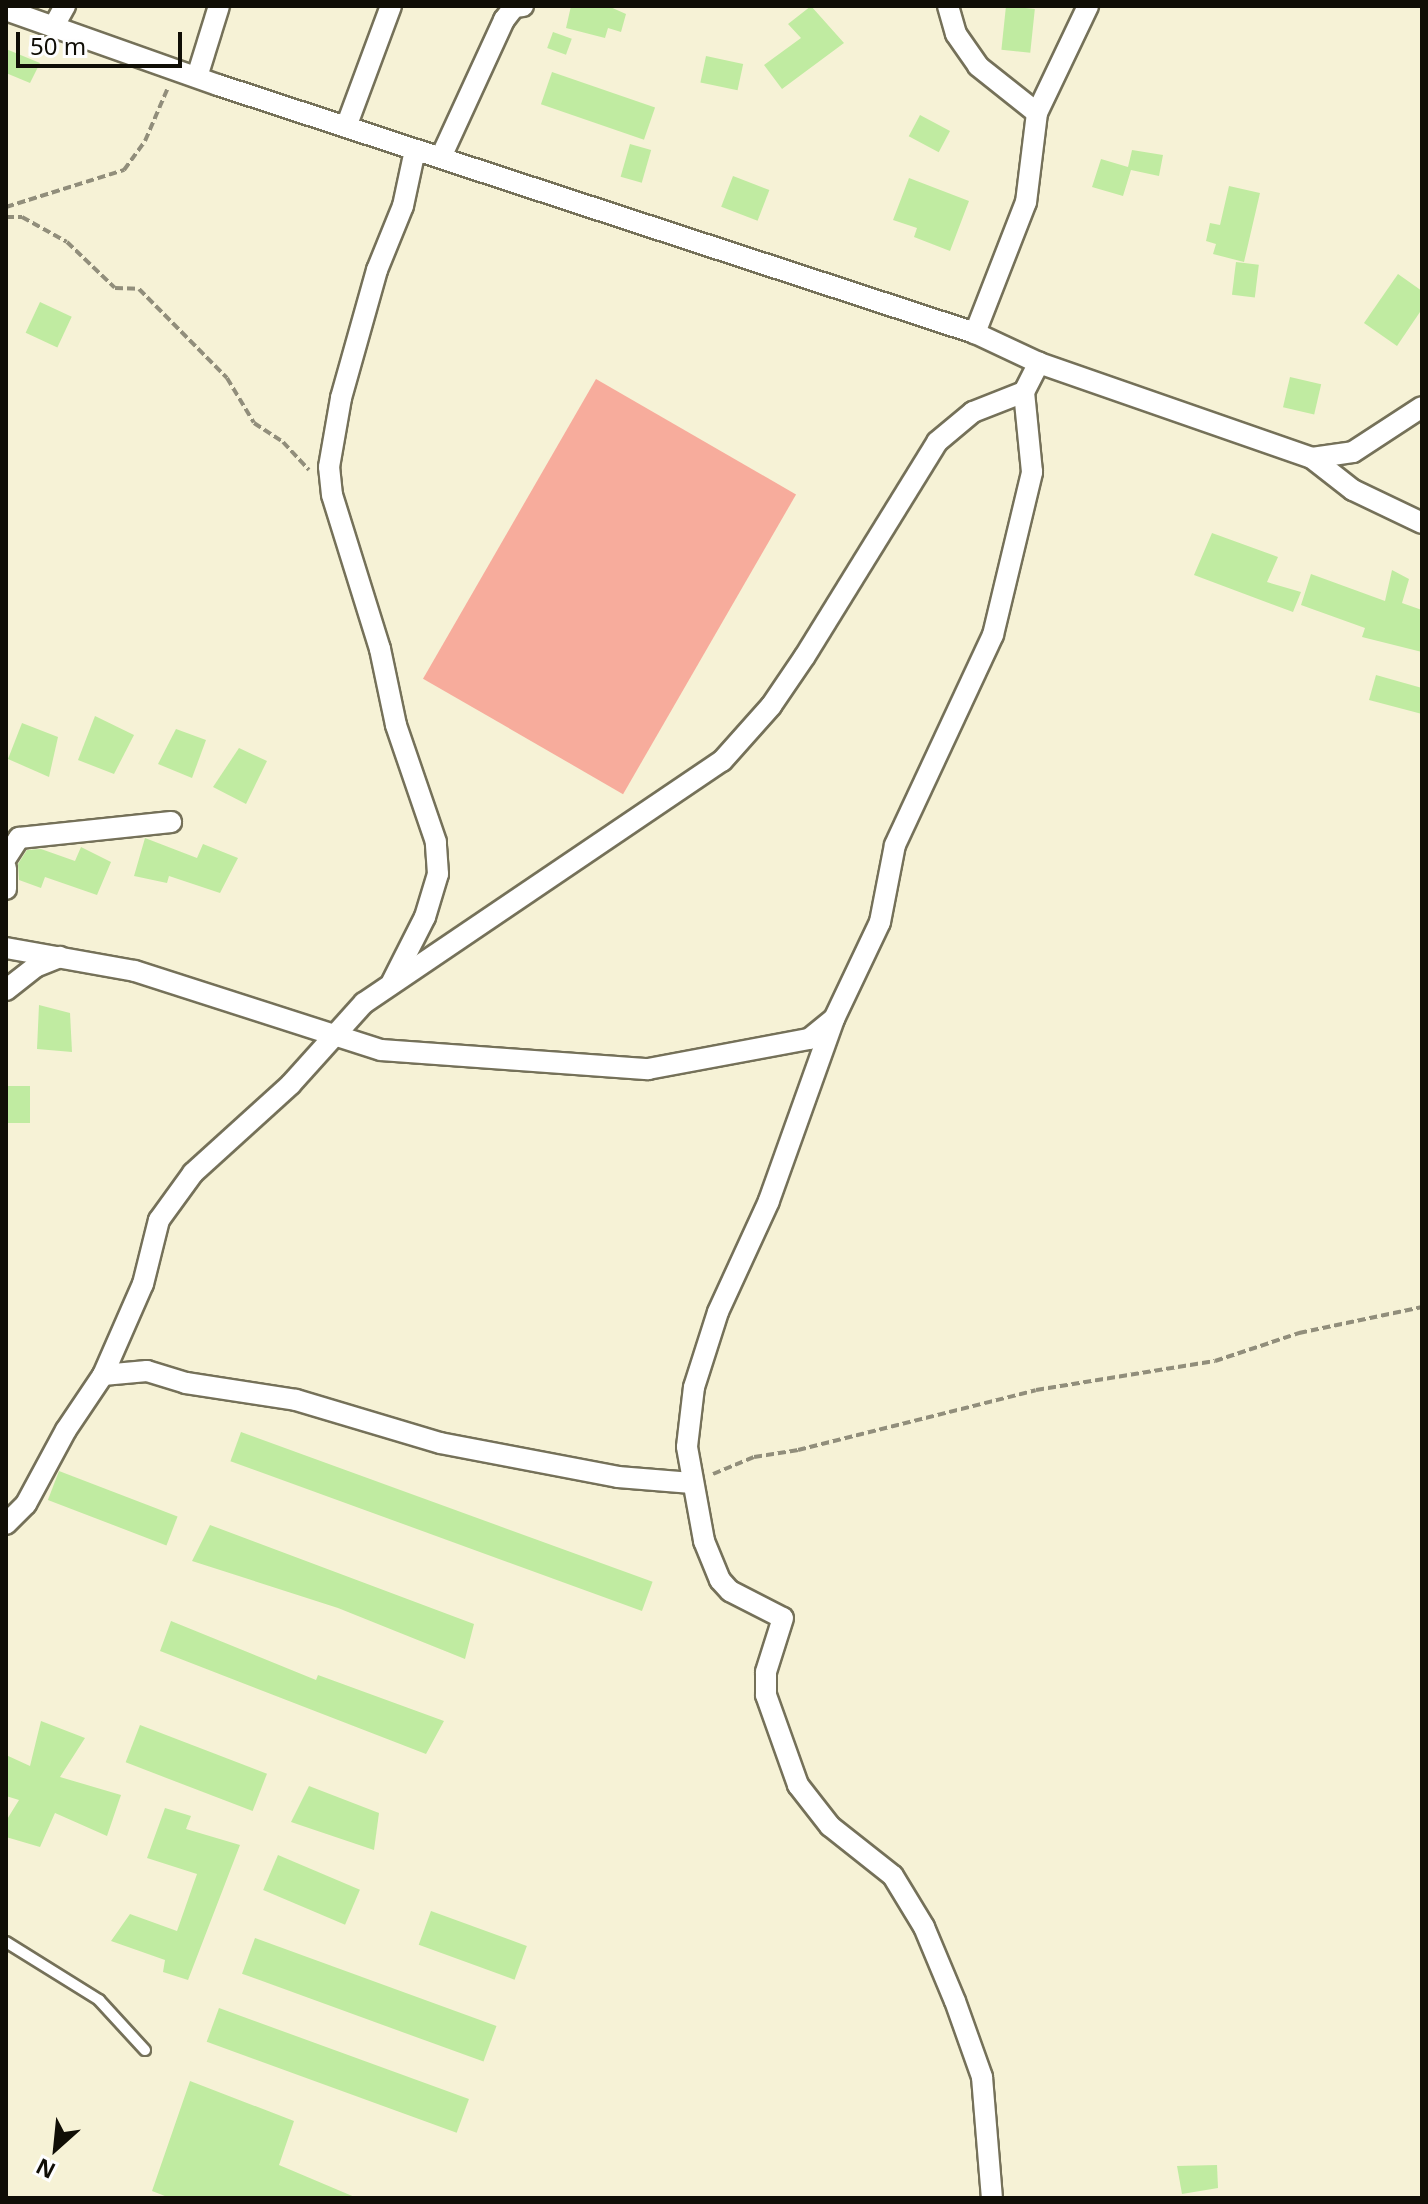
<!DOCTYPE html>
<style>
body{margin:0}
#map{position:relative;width:1428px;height:2204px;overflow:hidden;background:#f6f2d6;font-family:"Noto Sans",sans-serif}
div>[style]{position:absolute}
.green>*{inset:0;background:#f7ac9c;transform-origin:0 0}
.building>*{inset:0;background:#c0eba1;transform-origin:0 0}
.path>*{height:4px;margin-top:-2px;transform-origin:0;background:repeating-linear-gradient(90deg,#918e7b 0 8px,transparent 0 12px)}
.roads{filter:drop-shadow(2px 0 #757159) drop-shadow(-2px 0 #757159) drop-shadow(0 2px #757159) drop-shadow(0 -2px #757159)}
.lane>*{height:10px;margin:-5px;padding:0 5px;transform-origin:5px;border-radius:5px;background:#fff}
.street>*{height:20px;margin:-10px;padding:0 10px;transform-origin:10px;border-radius:10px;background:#fff}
span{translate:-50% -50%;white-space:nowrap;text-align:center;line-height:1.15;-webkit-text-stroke:7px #fefefe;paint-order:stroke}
.frame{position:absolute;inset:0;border:8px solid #100e06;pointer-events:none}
.north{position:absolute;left:16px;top:2108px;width:80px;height:80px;-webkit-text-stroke:6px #fefefe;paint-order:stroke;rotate:207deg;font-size:22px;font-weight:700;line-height:32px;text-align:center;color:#100e06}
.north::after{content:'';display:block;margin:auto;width:28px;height:36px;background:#100e06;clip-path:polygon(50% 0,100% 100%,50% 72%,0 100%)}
.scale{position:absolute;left:16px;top:32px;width:166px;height:36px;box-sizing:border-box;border:4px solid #100e06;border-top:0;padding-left:10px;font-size:24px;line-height:28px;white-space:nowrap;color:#100e06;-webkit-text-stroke:6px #fefefe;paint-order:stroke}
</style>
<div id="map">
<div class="green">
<i style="left:596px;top:379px;width:231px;height:346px;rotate:30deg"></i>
</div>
<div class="building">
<i style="clip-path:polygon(571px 6px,608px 6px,626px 14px,621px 32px,608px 28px,605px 38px,566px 28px)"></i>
<i style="clip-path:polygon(811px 6px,844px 43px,782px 89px,764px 65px,801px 38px,788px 24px)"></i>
<i style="left:1006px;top:6px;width:29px;height:44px;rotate:6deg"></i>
<i style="left:553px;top:32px;width:20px;height:17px;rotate:20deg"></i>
<i style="clip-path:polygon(6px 49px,40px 63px,30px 83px,6px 73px)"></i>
<i style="left:706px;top:56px;width:38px;height:27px;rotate:12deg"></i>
<i style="left:552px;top:72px;width:109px;height:34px;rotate:19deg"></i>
<i style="left:920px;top:115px;width:34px;height:24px;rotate:28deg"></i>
<i style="left:630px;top:144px;width:22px;height:34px;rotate:16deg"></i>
<i style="clip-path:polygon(1132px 150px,1163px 155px,1159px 176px,1131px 170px,1123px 196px,1092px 187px,1101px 159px,1128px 167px)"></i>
<i style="left:733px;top:176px;width:39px;height:33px;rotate:21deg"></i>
<i style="clip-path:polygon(909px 178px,969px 201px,950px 251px,914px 237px,917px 228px,893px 220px)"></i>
<i style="clip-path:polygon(1229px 186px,1260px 193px,1244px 262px,1213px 254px,1216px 244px,1206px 241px,1210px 223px,1220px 225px)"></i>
<i style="left:1236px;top:262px;width:23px;height:33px;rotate:7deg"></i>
<i style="clip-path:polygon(1398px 274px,1422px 291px,1422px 309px,1397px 346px,1364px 323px)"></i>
<i style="left:40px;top:302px;width:35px;height:34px;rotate:25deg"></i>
<i style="left:1290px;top:377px;width:32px;height:31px;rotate:13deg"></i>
<i style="clip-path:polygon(1212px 533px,1278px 557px,1267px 582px,1301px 592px,1293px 612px,1194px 575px)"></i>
<i style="clip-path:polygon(1392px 570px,1409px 579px,1402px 603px,1422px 610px,1422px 652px,1362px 637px,1365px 628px,1301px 605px,1311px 574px,1385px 601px)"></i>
<i style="clip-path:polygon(1376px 675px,1422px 688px,1422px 714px,1369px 700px)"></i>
<i style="clip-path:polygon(95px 716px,134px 735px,114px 774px,78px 760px)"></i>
<i style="clip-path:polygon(22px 723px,58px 737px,49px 777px,8px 759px)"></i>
<i style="clip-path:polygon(176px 729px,206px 740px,192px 778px,158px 764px)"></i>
<i style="clip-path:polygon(239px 748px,267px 761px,246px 804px,213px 787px)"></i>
<i style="clip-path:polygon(145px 838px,197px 858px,203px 844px,238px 858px,220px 893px,169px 876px,167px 883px,134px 876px)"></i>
<i style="clip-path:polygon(81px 847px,111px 862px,97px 895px,45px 877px,41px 888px,19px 880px,18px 864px,27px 850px,41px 849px,75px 861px)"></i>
<i style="clip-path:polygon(39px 1005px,70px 1013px,72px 1052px,37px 1049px)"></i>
<i style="left:6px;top:1086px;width:24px;height:37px"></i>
<i style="left:241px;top:1432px;width:438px;height:31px;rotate:20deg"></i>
<i style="left:59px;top:1471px;width:127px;height:31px;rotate:21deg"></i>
<i style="clip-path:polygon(210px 1525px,474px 1624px,465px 1659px,338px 1608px,192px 1561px)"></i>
<i style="clip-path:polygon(171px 1621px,316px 1680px,318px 1675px,444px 1721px,426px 1754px,160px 1651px)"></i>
<i style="clip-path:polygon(41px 1721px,85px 1738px,60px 1777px,121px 1795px,107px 1836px,55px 1813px,40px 1847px,6px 1837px,6px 1821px,19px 1800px,6px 1796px,6px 1755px,30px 1766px)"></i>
<i style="left:140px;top:1725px;width:136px;height:40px;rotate:21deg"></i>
<i style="clip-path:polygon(309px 1786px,379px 1813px,374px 1850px,291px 1822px)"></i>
<i style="clip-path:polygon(165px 1808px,191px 1816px,186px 1829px,240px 1845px,188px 1980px,163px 1972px,165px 1960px,111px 1941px,130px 1914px,177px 1931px,197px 1874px,147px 1858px)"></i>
<i style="left:278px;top:1855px;width:89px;height:38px;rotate:23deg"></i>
<i style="left:431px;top:1911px;width:102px;height:36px;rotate:20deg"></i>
<i style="left:255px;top:1938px;width:257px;height:38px;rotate:20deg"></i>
<i style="left:219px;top:2008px;width:266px;height:36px;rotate:20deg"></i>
<i style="clip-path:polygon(190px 2081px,294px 2121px,279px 2165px,357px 2198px,170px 2198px,152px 2191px)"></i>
<i style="clip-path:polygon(1217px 2165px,1218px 2188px,1182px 2194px,1177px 2166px)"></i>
</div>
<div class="path">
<i style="left:6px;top:207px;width:124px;rotate:-17.4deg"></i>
<i style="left:124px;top:170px;width:36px;rotate:-54deg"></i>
<i style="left:145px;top:141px;width:56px;rotate:-66.7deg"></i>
<i style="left:6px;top:217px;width:16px"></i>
<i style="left:22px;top:217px;width:51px;rotate:29.1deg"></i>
<i style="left:67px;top:242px;width:66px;rotate:43.8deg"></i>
<i style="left:115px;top:288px;width:24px;rotate:2deg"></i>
<i style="left:139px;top:289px;width:125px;rotate:45.3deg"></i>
<i style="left:227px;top:378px;width:52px;rotate:59deg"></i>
<i style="left:254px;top:423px;width:35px;rotate:33deg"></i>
<i style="left:283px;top:442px;width:38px;rotate:47deg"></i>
<i style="left:713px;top:1474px;width:44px;rotate:-22.5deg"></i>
<i style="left:754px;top:1457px;width:45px;rotate:-9deg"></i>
<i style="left:798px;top:1450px;width:245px;rotate:-14.1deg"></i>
<i style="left:1036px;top:1390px;width:181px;rotate:-9.2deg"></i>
<i style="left:1215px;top:1361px;width:89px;rotate:-18.4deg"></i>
<i style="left:1299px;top:1333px;width:126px;rotate:-11.9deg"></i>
</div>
<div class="roads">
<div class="lane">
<i style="left:6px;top:1942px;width:110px;rotate:31.9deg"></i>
<i style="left:99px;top:2000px;width:68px;rotate:47.4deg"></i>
</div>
<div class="street">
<i style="left:948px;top:6px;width:29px;rotate:74deg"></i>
<i style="left:956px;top:34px;width:39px;rotate:55deg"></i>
<i style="left:978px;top:66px;width:75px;rotate:38.5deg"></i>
<i style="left:1037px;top:113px;width:90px;rotate:97deg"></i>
<i style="left:1026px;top:202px;width:141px;rotate:111.3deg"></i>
<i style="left:6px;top:10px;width:225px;rotate:19.5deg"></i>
<i style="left:218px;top:85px;width:797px;rotate:18.14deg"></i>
<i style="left:975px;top:333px;width:71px;rotate:25.1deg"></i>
<i style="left:1039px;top:363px;width:289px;rotate:19.2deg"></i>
<i style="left:1312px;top:458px;width:41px;rotate:-8.3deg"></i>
<i style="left:1353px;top:452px;width:82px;rotate:-33.1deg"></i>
<i style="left:55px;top:24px;width:21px;rotate:-61deg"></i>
<i style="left:197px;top:77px;width:74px;rotate:-72.8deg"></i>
<i style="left:1037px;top:113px;width:119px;rotate:-64.5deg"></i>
<i style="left:346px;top:127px;width:129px;rotate:-69.6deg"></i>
<i style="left:441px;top:157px;width:151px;rotate:-65.3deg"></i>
<i style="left:504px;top:20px;width:16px;rotate:-52deg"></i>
<i style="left:514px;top:7px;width:9px;rotate:-6deg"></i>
<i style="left:1312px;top:458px;width:52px;rotate:38deg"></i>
<i style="left:1353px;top:490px;width:76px;rotate:25.6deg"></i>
<i style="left:6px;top:858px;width:24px;rotate:-57deg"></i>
<i style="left:19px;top:838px;width:153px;rotate:-6deg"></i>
<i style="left:6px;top:868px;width:21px;rotate:90deg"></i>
<i style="left:6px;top:948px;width:131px;rotate:10.1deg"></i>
<i style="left:135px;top:971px;width:258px;rotate:17.8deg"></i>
<i style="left:381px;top:1050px;width:268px;rotate:4.1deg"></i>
<i style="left:648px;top:1069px;width:164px;rotate:-10.6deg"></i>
<i style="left:809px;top:1039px;width:32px;rotate:-39deg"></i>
<i style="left:834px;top:1019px;width:107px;rotate:-64.6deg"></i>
<i style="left:880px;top:922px;width:78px;rotate:-79deg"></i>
<i style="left:895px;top:845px;width:232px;rotate:-65deg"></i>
<i style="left:993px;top:635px;width:168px;rotate:-76.5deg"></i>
<i style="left:1032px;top:472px;width:80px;rotate:-95.7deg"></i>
<i style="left:1024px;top:392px;width:33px;rotate:-63deg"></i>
<i style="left:392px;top:982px;width:73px;rotate:-63.1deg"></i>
<i style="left:425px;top:917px;width:45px;rotate:-73.2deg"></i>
<i style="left:438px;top:874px;width:32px;rotate:-94deg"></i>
<i style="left:436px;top:842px;width:124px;rotate:-108.9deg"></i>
<i style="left:396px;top:725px;width:78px;rotate:-101.9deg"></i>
<i style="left:380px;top:649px;width:161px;rotate:-107.3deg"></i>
<i style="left:332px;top:495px;width:28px;rotate:-96deg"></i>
<i style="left:329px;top:467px;width:70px;rotate:-80.1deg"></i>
<i style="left:341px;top:398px;width:133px;rotate:-74.3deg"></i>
<i style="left:377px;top:270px;width:69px;rotate:-67.9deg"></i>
<i style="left:403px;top:206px;width:57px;rotate:-77.9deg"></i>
<i style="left:6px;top:990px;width:37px;rotate:-38deg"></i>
<i style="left:35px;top:967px;width:27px;rotate:-22deg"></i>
<i style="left:834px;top:1019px;width:193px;rotate:109.7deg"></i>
<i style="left:769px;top:1201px;width:122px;rotate:114.7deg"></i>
<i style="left:718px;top:1312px;width:79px;rotate:107.7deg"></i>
<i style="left:694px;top:1387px;width:60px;rotate:96.7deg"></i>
<i style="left:687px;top:1447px;width:96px;rotate:79.7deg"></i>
<i style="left:704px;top:1541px;width:42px;rotate:67.7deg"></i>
<i style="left:720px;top:1580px;width:15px;rotate:48deg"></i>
<i style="left:730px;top:1591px;width:59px;rotate:27deg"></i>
<i style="left:783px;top:1618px;width:57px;rotate:107.5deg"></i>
<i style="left:766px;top:1672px;width:23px;rotate:90deg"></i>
<i style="left:766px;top:1695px;width:96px;rotate:70.4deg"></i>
<i style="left:798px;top:1785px;width:52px;rotate:52deg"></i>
<i style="left:830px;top:1826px;width:80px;rotate:38.4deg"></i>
<i style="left:893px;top:1876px;width:60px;rotate:58.7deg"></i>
<i style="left:924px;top:1927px;width:80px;rotate:67.3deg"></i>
<i style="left:955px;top:2001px;width:81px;rotate:70.4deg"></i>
<i style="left:982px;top:2077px;width:121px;rotate:85.3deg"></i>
<i style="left:103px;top:1375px;width:44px;rotate:-5.2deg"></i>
<i style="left:147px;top:1371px;width:41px;rotate:17.1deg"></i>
<i style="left:186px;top:1383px;width:111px;rotate:8.8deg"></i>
<i style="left:296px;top:1400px;width:150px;rotate:16.6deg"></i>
<i style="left:440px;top:1443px;width:181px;rotate:10.8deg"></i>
<i style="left:618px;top:1477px;width:74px;rotate:4.6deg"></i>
<i style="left:6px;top:1524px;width:28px;rotate:-45deg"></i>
<i style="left:26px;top:1504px;width:84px;rotate:-61.6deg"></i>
<i style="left:66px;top:1430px;width:66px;rotate:-56.1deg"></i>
<i style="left:103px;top:1375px;width:99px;rotate:-66.3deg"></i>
<i style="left:143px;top:1284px;width:66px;rotate:-76deg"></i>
<i style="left:159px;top:1220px;width:58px;rotate:-54.1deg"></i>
<i style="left:193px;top:1173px;width:132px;rotate:-42.2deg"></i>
<i style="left:291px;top:1084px;width:109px;rotate:-48deg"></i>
<i style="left:364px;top:1003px;width:432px;rotate:-34.1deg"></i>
<i style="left:722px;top:761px;width:74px;rotate:-48.3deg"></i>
<i style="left:771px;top:706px;width:60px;rotate:-55.8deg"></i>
<i style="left:805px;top:656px;width:251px;rotate:-58.3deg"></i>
<i style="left:937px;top:442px;width:47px;rotate:-39.8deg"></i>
<i style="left:973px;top:412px;width:55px;rotate:-21.4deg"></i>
</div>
</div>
<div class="frame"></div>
<div class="north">N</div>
<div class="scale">50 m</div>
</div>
